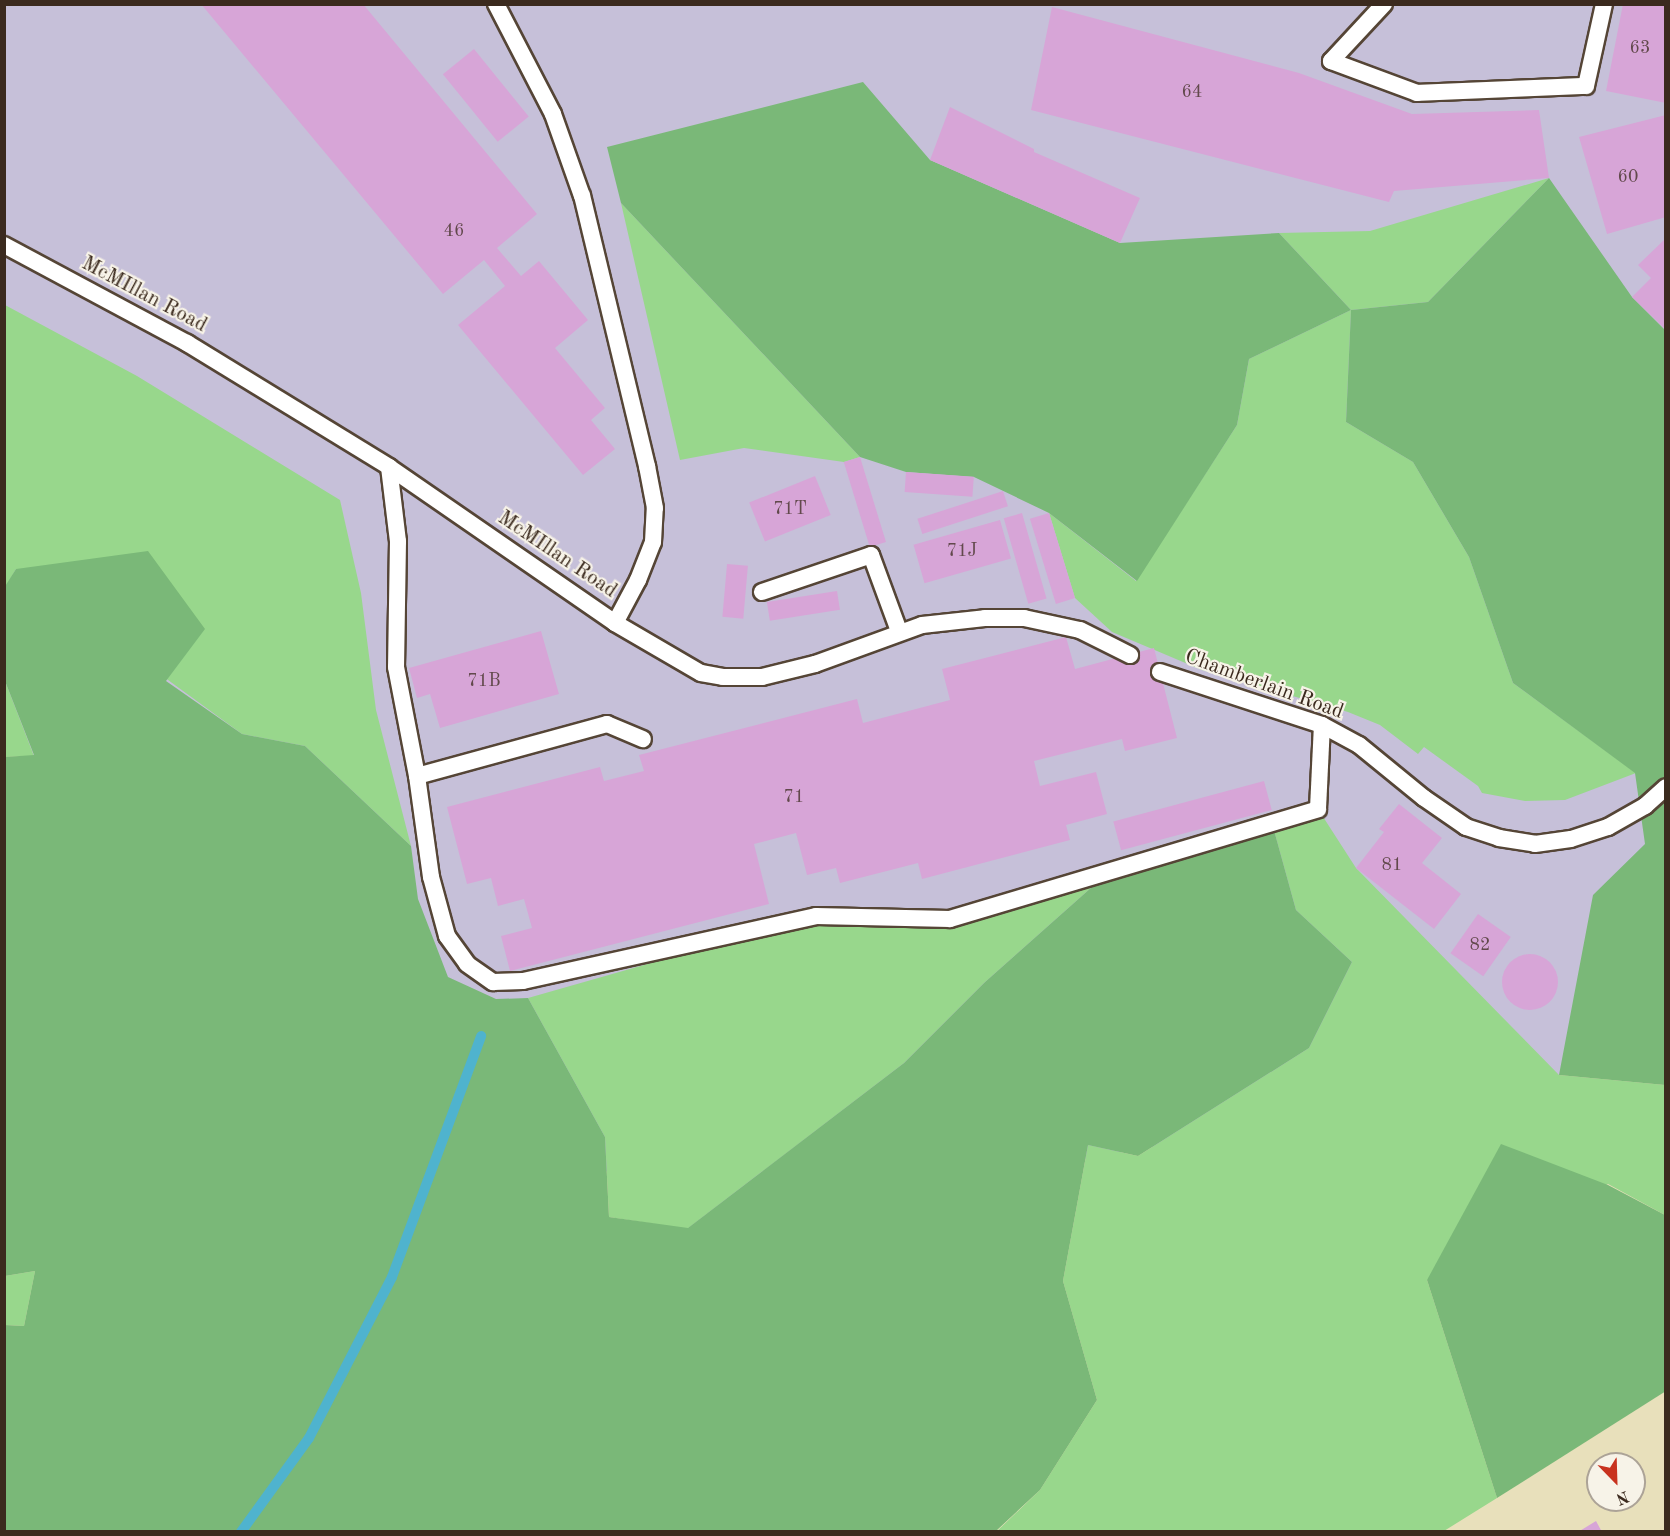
<!DOCTYPE html>
<style>
body{margin:0}
#map{position:relative;width:1670px;height:1536px;overflow:hidden;background:#e8e0bb;font-family:"Old Standard TT",serif}
div>[style]{position:absolute}
.industrial>*{inset:0;background:#c6c0d9}
.green>*{inset:0;background:#98d78c}
.forest>*{inset:0;background:#7ab878}
.stream>*{height:10px;margin:-5px;padding:0 5px;transform-origin:5px;border-radius:5px;background:#4fb3ce}
.building>*{inset:0;background:#d7a5d7;transform-origin:0 0}
.round{border-radius:50%}
.roads{filter:drop-shadow(2px 0 #554536) drop-shadow(-2px 0 #554536) drop-shadow(0 2px #554536) drop-shadow(0 -2px #554536)}
.lane>*{height:16px;margin:-8px;padding:0 8px;transform-origin:8px;border-radius:8px;background:#fff}
span{translate:-50% -50%;white-space:nowrap;text-align:center;line-height:1.15;-webkit-text-stroke:4.5px #f7f3e8;paint-order:stroke}
.number-label{font-size:18px;color:#62494c}
.number-label span{-webkit-text-stroke-width:0}
.street-label{font-size:21px;color:#3b2a1e}
.frame{position:absolute;inset:0;border:6px solid #3b2a1e;pointer-events:none}
.north{position:absolute;left:1586px;top:1452px;width:60px;height:60px;box-sizing:border-box;background:#f7f3e8;border:2px solid #aca397;border-radius:50%;rotate:157deg;font-size:16px;font-weight:700;line-height:24px;text-align:center;color:#3b2a1e}
.north::after{content:'';display:block;margin:auto;width:21px;height:27px;background:#c8321e;clip-path:polygon(50% 0,100% 100%,50% 72%,0 100%)}
</style>
<div id="map">
<div class="industrial">
<i style="clip-path:polygon(4px 5px,1665px 5px,1665px 1073px,1559px 1075px,687px 1229px,5px 740px)"></i>
</div>
<div class="green">
<i style="clip-path:polygon(1549px 178px,1428px 302px,1351px 310px,1346px 422px,1413px 462px,1469px 557px,1513px 683px,1636px 773px,1565px 800px,1525px 801px,1482px 793px,1478px 786px,1424px 747px,1418px 754px,1380px 725px,1348px 712px,1202px 670px,1112px 632px,1075px 598px,1049px 513px,1136px 581px,1237px 425px,1249px 359px,1351px 310px,1279px 233px,1370px 231px)"></i>
<i style="clip-path:polygon(621px 203px,860px 457px,844px 462px,744px 448px,680px 460px)"></i>
<i style="clip-path:polygon(5px 305px,137px 376px,340px 500px,361px 593px,376px 710px,411px 846px,305px 746px,242px 734px,16px 569px,5px 588px)"></i>
<i style="clip-path:polygon(5px 681px,34px 756px,5px 757px)"></i>
<i style="clip-path:polygon(1318px 809px,1356px 868px,1559px 1075px,1665px 1085px,1665px 1215px,1608px 1184px,1427px 1280px,1497px 1498px,1444px 1531px,996px 1532px,1040px 1490px,1097px 1400px,1063px 1281px,1088px 1145px,1138px 1156px,1309px 1048px,1352px 962px,1296px 910px,1272px 823px)"></i>
<i style="clip-path:polygon(1110px 871px,984px 983px,904px 1063px,687px 1229px,609px 1217px,605px 1137px,528px 998px,816px 916px,951px 919px)"></i>
<i style="clip-path:polygon(35px 1271px,24px 1326px,5px 1325px,5px 1276px)"></i>
</div>
<div class="forest">
<i style="clip-path:polygon(863px 82px,930px 160px,1120px 243px,1279px 233px,1351px 310px,1428px 302px,1549px 178px,1632px 297px,1665px 330px,1665px 1085px,1559px 1075px,1593px 895px,1645px 844px,1635px 773px,1513px 683px,1469px 557px,1413px 462px,1346px 422px,1351px 310px,1249px 359px,1237px 425px,1137px 581px,1049px 513px,974px 477px,906px 472px,860px 457px,621px 203px,607px 147px)"></i>
<i style="clip-path:polygon(148px 551px,205px 629px,166px 681px,242px 734px,305px 746px,411px 846px,418px 899px,448px 977px,496px 999px,528px 998px,605px 1137px,609px 1217px,688px 1228px,904px 1063px,984px 983px,1110px 871px,1272px 823px,1296px 910px,1352px 962px,1309px 1048px,1138px 1156px,1088px 1145px,1063px 1281px,1097px 1400px,1040px 1490px,996px 1531px,5px 1531px,5px 1325px,24px 1326px,35px 1271px,5px 1276px,5px 757px,34px 755px,5px 681px,4px 588px,16px 569px)"></i>
<i style="clip-path:polygon(1501px 1144px,1608px 1185px,1665px 1215px,1666px 1391px,1497px 1498px,1427px 1280px)"></i>
</div>
<div class="stream">
<i style="left:241px;top:1532px;width:116px;rotate:-54.1deg"></i>
<i style="left:309px;top:1438px;width:181px;rotate:-62.7deg"></i>
<i style="left:392px;top:1277px;width:257px;rotate:-69.7deg"></i>
</div>
<div class="building">
<i style="clip-path:polygon(201px 4px,363px 4px,537px 214px,497px 248px,521px 276px,539px 261px,588px 320px,555px 348px,605px 408px,591px 420px,615px 449px,583px 475px,458px 325px,505px 286px,484px 260px,443px 294px)"></i>
<i style="clip-path:polygon(1623px 4px,1666px 4px,1666px 103px,1606px 91px)"></i>
<i style="clip-path:polygon(1052px 7px,1299px 73px,1412px 114px,1539px 110px,1549px 178px,1394px 191px,1389px 202px,1031px 110px)"></i>
<i style="left:474px;top:49px;width:87px;height:40px;rotate:51deg"></i>
<i style="clip-path:polygon(950px 107px,1034px 149px,1034px 152px,1140px 198px,1120px 243px,930px 160px)"></i>
<i style="clip-path:polygon(1666px 115px,1666px 217px,1607px 234px,1579px 137px)"></i>
<i style="clip-path:polygon(1664px 240px,1666px 241px,1666px 330px,1632px 297px,1651px 278px,1638px 265px)"></i>
<i style="left:860px;top:457px;width:89px;height:17px;rotate:73deg"></i>
<i style="left:906px;top:472px;width:68px;height:20px;rotate:4deg"></i>
<i style="left:815px;top:476px;width:42px;height:71px;rotate:68deg"></i>
<i style="left:1003px;top:491px;width:16px;height:90px;rotate:72deg"></i>
<i style="left:1022px;top:513px;width:89px;height:19px;rotate:74deg"></i>
<i style="left:1049px;top:513px;width:89px;height:20px;rotate:73deg"></i>
<i style="left:1000px;top:520px;width:40px;height:90px;rotate:74deg"></i>
<i style="left:727px;top:564px;width:21px;height:53px;rotate:5deg"></i>
<i style="left:837px;top:591px;width:19px;height:71px;rotate:81deg"></i>
<i style="clip-path:polygon(541px 631px,559px 694px,440px 728px,430px 694px,417px 698px,409px 668px)"></i>
<i style="clip-path:polygon(1066px 637px,1075px 669px,1154px 648px,1177px 738px,1125px 751px,1122px 739px,1034px 761px,1040px 786px,1096px 772px,1107px 814px,1066px 825px,1070px 840px,922px 879px,918px 863px,840px 883px,836px 868px,807px 875px,796px 833px,754px 844px,769px 904px,510px 971px,501px 936px,532px 928px,524px 899px,498px 906px,491px 878px,467px 884px,447px 807px,600px 767px,604px 781px,644px 771px,639px 755px,857px 699px,863px 723px,950px 700px,942px 669px)"></i>
<i style="left:1264px;top:781px;width:30px;height:156px;rotate:75deg"></i>
<i style="clip-path:polygon(1399px 804px,1442px 838px,1422px 863px,1461px 894px,1434px 929px,1356px 868px,1384px 832px,1379px 829px)"></i>
<i style="left:1478px;top:914px;width:40px;height:48px;rotate:35deg"></i>
<i class="round" style="left:1502px;top:954px;width:56px;height:56px"></i>
<i style="clip-path:polygon(1596px 1521px,1602px 1532px,1578px 1532px)"></i>
</div>
<div class="roads">
<div class="lane">
<i style="left:1384px;top:4px;width:78px;rotate:132.9deg"></i>
<i style="left:1331px;top:61px;width:92px;rotate:20.4deg"></i>
<i style="left:1417px;top:93px;width:169px;rotate:-2.4deg"></i>
<i style="left:1586px;top:86px;width:84px;rotate:-77.6deg"></i>
<i style="left:4px;top:245px;width:208px;rotate:28.2deg"></i>
<i style="left:187px;top:343px;width:237px;rotate:31.5deg"></i>
<i style="left:389px;top:467px;width:275px;rotate:34.6deg"></i>
<i style="left:615px;top:623px;width:49px;rotate:-61.9deg"></i>
<i style="left:638px;top:580px;width:41px;rotate:-68.5deg"></i>
<i style="left:653px;top:542px;width:34px;rotate:-87deg"></i>
<i style="left:655px;top:508px;width:43px;rotate:-100.8deg"></i>
<i style="left:647px;top:466px;width:278px;rotate:-103.5deg"></i>
<i style="left:582px;top:196px;width:87px;rotate:-109.5deg"></i>
<i style="left:553px;top:114px;width:124px;rotate:-117.4deg"></i>
<i style="left:389px;top:467px;width:75px;rotate:83.1deg"></i>
<i style="left:398px;top:541px;width:126px;rotate:90.9deg"></i>
<i style="left:396px;top:667px;width:111px;rotate:79.1deg"></i>
<i style="left:417px;top:776px;width:197px;rotate:-15.3deg"></i>
<i style="left:607px;top:724px;width:39px;rotate:23deg"></i>
<i style="left:762px;top:592px;width:115px;rotate:-18.7deg"></i>
<i style="left:871px;top:555px;width:81px;rotate:69.8deg"></i>
<i style="left:615px;top:623px;width:99px;rotate:30.2deg"></i>
<i style="left:701px;top:673px;width:22px;rotate:10deg"></i>
<i style="left:723px;top:677px;width:39px"></i>
<i style="left:762px;top:677px;width:55px;rotate:-13.8deg"></i>
<i style="left:815px;top:664px;width:114px;rotate:-20deg"></i>
<i style="left:922px;top:625px;width:63px;rotate:-6.3deg"></i>
<i style="left:985px;top:618px;width:39px"></i>
<i style="left:1024px;top:618px;width:57px;rotate:12.1deg"></i>
<i style="left:1080px;top:630px;width:56px;rotate:26.6deg"></i>
<i style="left:1160px;top:672px;width:170px;rotate:18.1deg"></i>
<i style="left:1322px;top:725px;width:42px;rotate:28.4deg"></i>
<i style="left:1359px;top:745px;width:84px;rotate:39.2deg"></i>
<i style="left:1424px;top:798px;width:51px;rotate:34.6deg"></i>
<i style="left:1466px;top:827px;width:35px;rotate:18deg"></i>
<i style="left:1499px;top:838px;width:36px;rotate:9deg"></i>
<i style="left:1535px;top:844px;width:36px;rotate:-8deg"></i>
<i style="left:1571px;top:839px;width:39px;rotate:-18deg"></i>
<i style="left:1608px;top:827px;width:43px;rotate:-29.6deg"></i>
<i style="left:1645px;top:806px;width:28px;rotate:-42deg"></i>
<i style="left:417px;top:776px;width:102px;rotate:82.1deg"></i>
<i style="left:431px;top:877px;width:61px;rotate:74.8deg"></i>
<i style="left:447px;top:936px;width:34px;rotate:54deg"></i>
<i style="left:467px;top:964px;width:32px;rotate:35deg"></i>
<i style="left:493px;top:982px;width:30px;rotate:-2deg"></i>
<i style="left:523px;top:981px;width:300px;rotate:-12.5deg"></i>
<i style="left:816px;top:916px;width:134px;rotate:1.3deg"></i>
<i style="left:950px;top:919px;width:384px;rotate:-16.6deg"></i>
<i style="left:1318px;top:809px;width:84px;rotate:-87.3deg"></i>
</div>
</div>
<div class="number-label">
<span style="left:1640px;top:48px">63</span>
<span style="left:1192px;top:92px">64</span>
<span style="left:1628px;top:177px">60</span>
<span style="left:454px;top:231px">46</span>
<span style="left:790px;top:509px">71T</span>
<span style="left:962px;top:551px">71J</span>
<span style="left:484px;top:681px">71B</span>
<span style="left:794px;top:797px">71</span>
<span style="left:1392px;top:865px">81</span>
<span style="left:1480px;top:945px">82</span>
</div>
<div class="street-label">
<span style="left:144px;top:295px;rotate:28deg">McMIllan Road</span>
<span style="left:557px;top:555px;rotate:34deg">McMIllan Road</span>
<span style="left:1264px;top:685px;rotate:20deg">Chamberlain Road</span>
</div>
<div class="frame"></div>
<div class="north">N</div>
</div>
